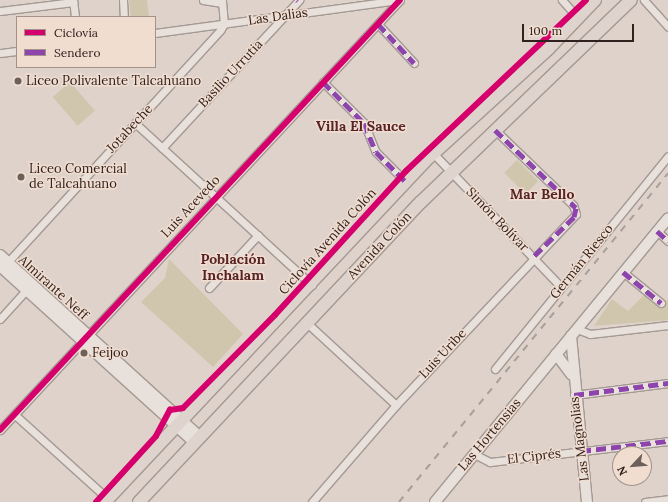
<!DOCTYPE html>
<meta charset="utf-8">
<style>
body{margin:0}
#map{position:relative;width:668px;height:502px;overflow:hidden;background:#dfd2ca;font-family:Lora,serif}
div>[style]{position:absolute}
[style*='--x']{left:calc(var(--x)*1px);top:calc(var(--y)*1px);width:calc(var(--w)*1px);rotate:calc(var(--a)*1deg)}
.green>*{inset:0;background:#d0c6ae;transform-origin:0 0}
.roads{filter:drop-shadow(1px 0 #a49993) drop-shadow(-1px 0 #a49993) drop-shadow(0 1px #a49993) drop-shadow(0 -1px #a49993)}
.street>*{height:7px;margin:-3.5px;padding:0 3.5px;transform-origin:3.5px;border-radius:3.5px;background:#e8e0da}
.secondary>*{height:10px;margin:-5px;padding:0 5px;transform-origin:5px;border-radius:5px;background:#e8e0da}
.primary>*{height:12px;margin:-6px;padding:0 6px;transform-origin:6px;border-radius:6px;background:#ded4cd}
.rail>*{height:2px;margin-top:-1px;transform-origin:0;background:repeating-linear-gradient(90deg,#a7a09b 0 7px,transparent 0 14px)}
.quiet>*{height:5px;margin-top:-2.5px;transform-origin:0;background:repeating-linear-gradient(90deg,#8e44ad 0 10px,transparent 0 15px)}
.cycleway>*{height:6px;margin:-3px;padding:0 3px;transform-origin:3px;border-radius:3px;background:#d6006c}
.dots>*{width:11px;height:11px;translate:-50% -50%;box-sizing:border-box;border:2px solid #f0ddd0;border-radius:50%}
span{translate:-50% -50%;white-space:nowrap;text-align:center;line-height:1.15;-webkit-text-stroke:3px #f0ddd0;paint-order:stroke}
.street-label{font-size:13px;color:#30211e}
.poi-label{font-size:13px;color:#30211e}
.left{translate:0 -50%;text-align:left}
.neighbourhood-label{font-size:14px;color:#572327;font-weight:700}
.legend{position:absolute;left:16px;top:16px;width:140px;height:52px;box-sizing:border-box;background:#f0ddd0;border:1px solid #a39289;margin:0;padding:5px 7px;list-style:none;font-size:12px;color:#30211e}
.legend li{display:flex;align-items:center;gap:8px;height:20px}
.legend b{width:20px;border:1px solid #a39289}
.north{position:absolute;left:612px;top:446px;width:40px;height:40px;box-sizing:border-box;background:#f0ddd0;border:1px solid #a39289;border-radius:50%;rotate:244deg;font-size:11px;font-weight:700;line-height:16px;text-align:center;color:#30211e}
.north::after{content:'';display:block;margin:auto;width:14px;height:18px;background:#6d5f5a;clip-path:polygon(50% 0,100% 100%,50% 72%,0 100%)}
.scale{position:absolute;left:522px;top:24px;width:112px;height:18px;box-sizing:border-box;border:2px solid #30211e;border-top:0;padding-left:5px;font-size:12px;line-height:14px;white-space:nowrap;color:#30211e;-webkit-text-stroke:3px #f0ddd0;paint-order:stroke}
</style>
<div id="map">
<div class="green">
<div style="clip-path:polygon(129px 0,147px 0,149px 17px,131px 17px)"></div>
<div style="left:70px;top:82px;width:38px;height:23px;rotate:49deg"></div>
<div style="left:517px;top:160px;width:30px;height:18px;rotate:45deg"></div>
<div style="clip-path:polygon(169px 259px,243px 334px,213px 367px,141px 302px,165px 278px)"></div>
<div style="clip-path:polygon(645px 294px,661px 308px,668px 299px,668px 320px,594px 326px,612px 299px,628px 311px)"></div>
</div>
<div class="roads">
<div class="street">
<div style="--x:73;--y:0;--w:17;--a:83"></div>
<div style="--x:123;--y:0;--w:17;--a:87"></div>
<div style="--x:203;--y:0;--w:19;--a:9"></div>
<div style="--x:562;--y:0;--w:24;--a:48"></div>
<div style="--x:644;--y:0;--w:36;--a:48"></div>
<div style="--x:0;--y:11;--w:74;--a:-7"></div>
<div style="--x:378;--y:24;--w:53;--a:47.3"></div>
<div style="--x:155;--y:33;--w:247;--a:-7.7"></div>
<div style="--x:0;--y:53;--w:17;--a:-7"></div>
<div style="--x:323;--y:82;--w:58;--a:45"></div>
<div style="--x:364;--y:123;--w:31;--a:68"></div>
<div style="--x:376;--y:152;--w:42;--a:45"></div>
<div style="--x:135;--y:123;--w:240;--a:42.5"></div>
<div style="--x:162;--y:148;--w:202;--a:-47.2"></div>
<div style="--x:433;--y:153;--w:185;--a:46.3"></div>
<div style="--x:657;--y:231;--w:15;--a:42"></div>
<div style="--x:5;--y:265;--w:319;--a:-47.5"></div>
<div style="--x:220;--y:30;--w:7;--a:-56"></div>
<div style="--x:224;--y:24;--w:24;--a:-95"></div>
<div style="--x:623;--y:272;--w:49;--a:39.2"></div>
<div style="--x:209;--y:288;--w:72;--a:-47.2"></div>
<div style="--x:0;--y:319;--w:42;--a:-47.9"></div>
<div style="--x:307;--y:323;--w:121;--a:42.7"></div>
<div style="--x:577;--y:329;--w:14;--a:21"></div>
<div style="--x:590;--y:334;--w:79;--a:-6.6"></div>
<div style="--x:495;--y:369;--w:274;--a:-50.9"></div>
<div style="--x:574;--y:395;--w:95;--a:-7.3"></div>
<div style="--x:15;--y:415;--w:125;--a:42.1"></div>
<div style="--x:0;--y:430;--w:587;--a:-47.07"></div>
<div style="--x:474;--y:454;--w:18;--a:27"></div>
<div style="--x:490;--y:462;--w:179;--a:-6.7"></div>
<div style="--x:312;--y:502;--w:128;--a:-49.1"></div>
<div style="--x:396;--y:405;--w:262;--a:-46.7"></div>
<div style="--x:576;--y:214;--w:9;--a:-108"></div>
<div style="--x:573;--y:205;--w:108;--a:-136.1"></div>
<div style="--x:645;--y:502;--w:23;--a:-7"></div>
</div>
<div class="secondary">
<div style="--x:0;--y:255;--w:270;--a:42.3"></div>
<div style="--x:0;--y:266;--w:262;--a:42.2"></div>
<div style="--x:571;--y:336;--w:167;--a:84.5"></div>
<div style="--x:556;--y:354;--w:26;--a:53"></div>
<div style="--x:435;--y:502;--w:367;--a:-50.6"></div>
</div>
<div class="primary">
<div style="--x:105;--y:502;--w:468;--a:-46.8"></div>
<div style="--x:425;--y:161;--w:166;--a:-42.3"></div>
<div style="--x:548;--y:49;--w:68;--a:-46.2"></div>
<div style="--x:139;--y:502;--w:412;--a:-46.8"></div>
<div style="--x:421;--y:202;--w:291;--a:-43.9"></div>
</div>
</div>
<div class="rail">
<div style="--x:399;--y:502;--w:425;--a:-50.7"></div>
</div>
<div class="quiet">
<div style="--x:297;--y:0;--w:1;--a:45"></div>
<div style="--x:378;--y:24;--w:53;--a:47.3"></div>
<div style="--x:323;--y:82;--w:58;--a:45"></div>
<div style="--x:364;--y:123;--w:31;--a:68"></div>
<div style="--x:376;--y:152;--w:42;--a:45"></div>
<div style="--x:495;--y:130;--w:112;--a:43.9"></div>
<div style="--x:576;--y:208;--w:9;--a:103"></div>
<div style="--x:574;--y:217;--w:57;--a:135.7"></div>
<div style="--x:657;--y:231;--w:15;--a:42"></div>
<div style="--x:623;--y:272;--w:49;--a:39.2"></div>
<div style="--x:574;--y:395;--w:95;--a:-7.3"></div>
<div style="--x:581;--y:451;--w:88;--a:-6.6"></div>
</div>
<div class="cycleway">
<div style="--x:0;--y:430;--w:587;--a:-47.07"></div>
<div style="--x:96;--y:502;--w:89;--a:-47.7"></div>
<div style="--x:156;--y:436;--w:30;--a:-62"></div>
<div style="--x:170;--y:410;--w:13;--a:-9"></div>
<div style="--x:183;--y:408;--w:131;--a:-45.3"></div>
<div style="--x:275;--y:315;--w:195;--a:-47.7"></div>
<div style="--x:406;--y:171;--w:248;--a:-43.5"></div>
</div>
<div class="dots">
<div style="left:18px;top:81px;background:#6d5f5a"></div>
<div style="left:21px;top:177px;background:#6d5f5a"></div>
<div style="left:84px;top:353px;background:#6d5f5a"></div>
</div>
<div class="street-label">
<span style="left:278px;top:17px;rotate:-8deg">Las Dalias</span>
<span style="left:231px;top:74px;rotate:-47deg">Basilio Urrutia</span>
<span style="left:130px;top:129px;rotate:-47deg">Jotabeche</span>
<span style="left:191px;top:207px;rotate:-47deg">Luis Acevedo</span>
<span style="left:497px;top:220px;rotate:46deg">Simón Bolívar</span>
<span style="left:328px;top:242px;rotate:-48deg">Ciclovía Avenida Colón</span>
<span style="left:380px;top:246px;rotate:-47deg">Avenida Colón</span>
<span style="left:582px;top:262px;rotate:-51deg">Germán Riesco</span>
<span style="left:53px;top:288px;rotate:42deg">Almirante Neff</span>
<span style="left:443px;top:354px;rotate:-47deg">Luis Uribe</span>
<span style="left:490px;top:435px;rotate:-50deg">Las Hortensias</span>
<span style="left:580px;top:439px;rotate:-97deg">Las Magnolias</span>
<span style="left:534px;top:457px;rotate:-7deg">El Ciprés</span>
</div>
<div class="poi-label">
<span class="left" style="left:26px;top:81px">Liceo Polivalente Talcahuano</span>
<span class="left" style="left:29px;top:177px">Liceo Comercial<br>de Talcahuano</span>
<span class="left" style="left:92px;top:353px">Feijoo</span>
</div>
<div class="neighbourhood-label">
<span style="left:361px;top:126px">Villa El Sauce</span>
<span style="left:542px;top:194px">Mar Bello</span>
<span style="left:233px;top:267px">Población<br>Inchalam</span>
</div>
<ul class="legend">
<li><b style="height:5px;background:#d6006c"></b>Ciclovía</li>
<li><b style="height:5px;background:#8e44ad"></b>Sendero</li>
</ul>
<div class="north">N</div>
<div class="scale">100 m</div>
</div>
